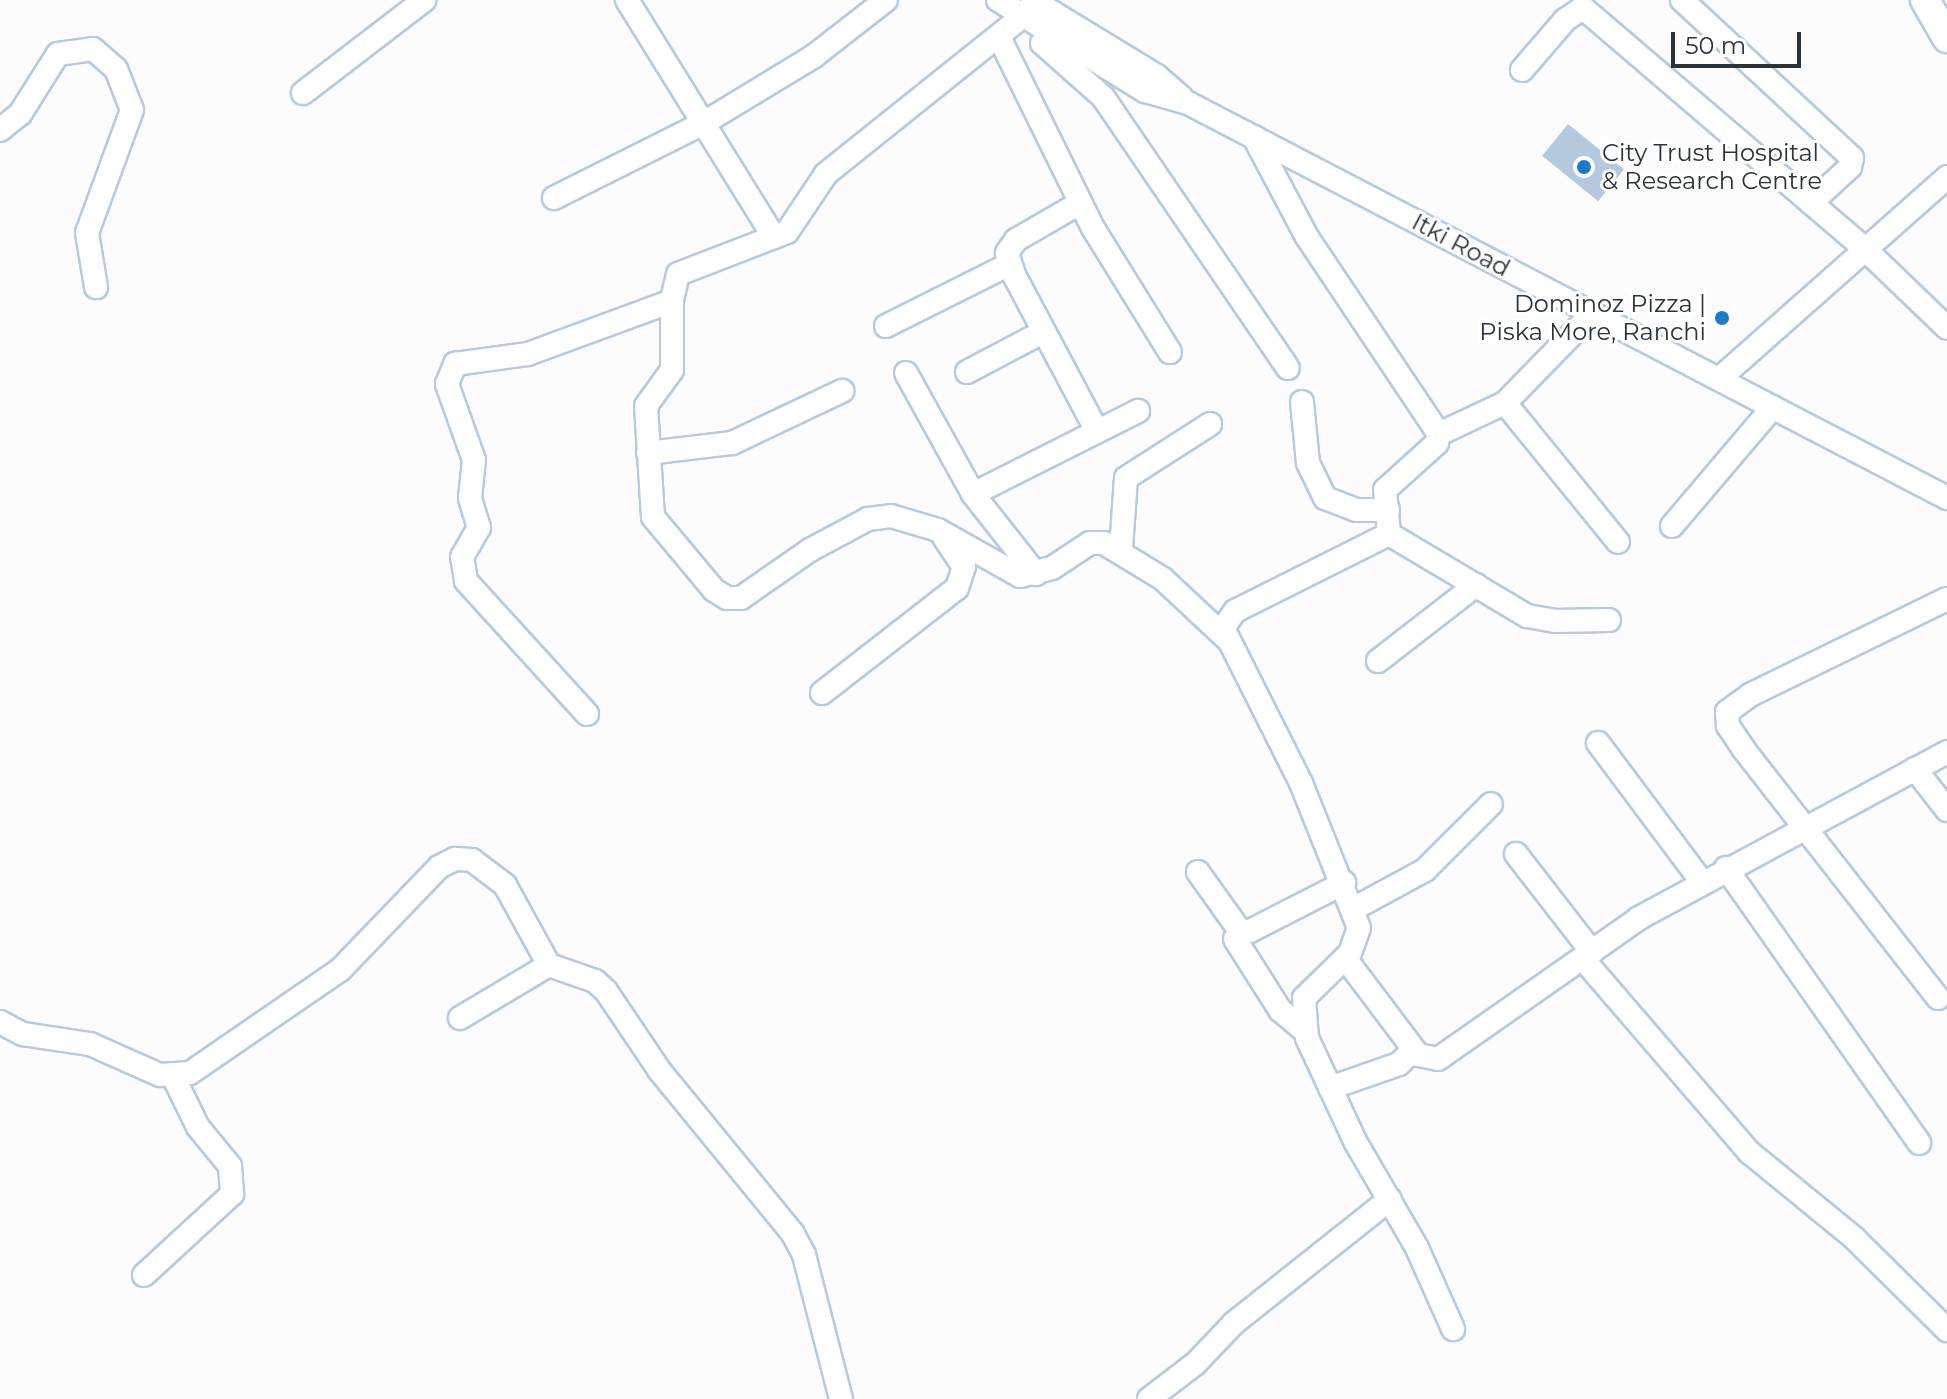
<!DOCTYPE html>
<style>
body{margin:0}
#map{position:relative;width:1947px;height:1399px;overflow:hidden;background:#fcfcfc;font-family:Montserrat,sans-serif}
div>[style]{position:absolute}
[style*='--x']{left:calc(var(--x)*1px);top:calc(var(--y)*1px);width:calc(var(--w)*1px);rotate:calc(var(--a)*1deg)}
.building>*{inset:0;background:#b5c9de;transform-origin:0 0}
.roads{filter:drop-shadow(2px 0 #b6cadf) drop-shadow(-2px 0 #b6cadf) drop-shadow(0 2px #b6cadf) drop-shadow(0 -2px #b6cadf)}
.minor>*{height:22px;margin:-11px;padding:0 11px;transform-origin:11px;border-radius:11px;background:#fff}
.major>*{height:28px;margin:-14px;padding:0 14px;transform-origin:14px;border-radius:14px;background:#fff}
.dots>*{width:22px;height:22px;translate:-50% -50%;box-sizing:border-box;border:4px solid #fff;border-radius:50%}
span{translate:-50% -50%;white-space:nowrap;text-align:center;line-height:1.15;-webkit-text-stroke:6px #fff;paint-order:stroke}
.poi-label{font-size:24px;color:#2a323a}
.left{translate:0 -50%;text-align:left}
.right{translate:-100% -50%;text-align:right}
.street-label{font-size:24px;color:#2a323a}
.scale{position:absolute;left:1671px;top:32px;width:130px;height:36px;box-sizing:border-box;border:4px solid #2a323a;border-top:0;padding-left:10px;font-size:24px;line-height:28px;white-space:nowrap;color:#2a323a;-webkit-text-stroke:6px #fff;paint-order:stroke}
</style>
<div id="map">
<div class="building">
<div style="left:1568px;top:124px;width:72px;height:41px;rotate:39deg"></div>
<div style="left:1721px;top:307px;width:16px;height:14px;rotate:43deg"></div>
</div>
<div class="roads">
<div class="minor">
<div style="--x:627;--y:0;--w:279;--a:58.2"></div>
<div style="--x:998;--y:0;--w:173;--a:31.8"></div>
<div style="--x:1145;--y:91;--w:45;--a:15.6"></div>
<div style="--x:1188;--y:103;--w:856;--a:27.49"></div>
<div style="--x:1032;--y:0;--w:146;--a:31.3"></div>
<div style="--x:1157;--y:76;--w:32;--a:41"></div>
<div style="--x:1682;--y:0;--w:232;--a:42.9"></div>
<div style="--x:1852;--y:158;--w:9;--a:103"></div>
<div style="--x:1850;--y:167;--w:53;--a:137.3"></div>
<div style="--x:1023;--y:16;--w:253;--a:141.3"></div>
<div style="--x:826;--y:174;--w:70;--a:123.9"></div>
<div style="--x:787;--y:232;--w:117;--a:158.9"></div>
<div style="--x:678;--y:274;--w:28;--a:103"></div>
<div style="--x:672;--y:301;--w:69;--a:90"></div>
<div style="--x:672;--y:370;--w:44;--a:125.8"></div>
<div style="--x:646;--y:406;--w:111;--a:86.4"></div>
<div style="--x:653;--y:517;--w:95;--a:50.1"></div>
<div style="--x:714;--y:590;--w:15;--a:32"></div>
<div style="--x:727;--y:598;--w:14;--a:0"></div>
<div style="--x:741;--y:598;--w:84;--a:-34.8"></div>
<div style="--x:810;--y:550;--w:66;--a:-28.1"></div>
<div style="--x:868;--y:519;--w:23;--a:-7"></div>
<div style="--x:891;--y:516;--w:49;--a:16.6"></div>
<div style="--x:938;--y:530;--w:94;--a:29.3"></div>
<div style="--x:1020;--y:576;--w:33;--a:-14"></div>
<div style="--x:1052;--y:568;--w:45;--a:-33.3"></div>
<div style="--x:1090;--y:543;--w:14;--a:0"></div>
<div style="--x:1104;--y:543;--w:69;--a:31.4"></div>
<div style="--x:1163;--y:579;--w:86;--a:43.1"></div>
<div style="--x:999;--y:37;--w:213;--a:63.8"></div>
<div style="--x:1093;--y:228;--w:146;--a:58.2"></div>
<div style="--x:1042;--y:43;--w:81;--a:41.5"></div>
<div style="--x:1103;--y:97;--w:328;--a:55.7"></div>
<div style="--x:1522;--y:70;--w:66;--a:-49.3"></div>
<div style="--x:1565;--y:20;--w:22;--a:-34"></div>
<div style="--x:1583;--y:8;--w:372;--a:40.5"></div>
<div style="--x:1866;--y:250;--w:112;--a:43.9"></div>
<div style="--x:303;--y:93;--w:153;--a:-37.5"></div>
<div style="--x:0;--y:130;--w:26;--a:-39"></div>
<div style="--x:20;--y:114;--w:71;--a:-57.7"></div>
<div style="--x:58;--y:54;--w:35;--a:-8"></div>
<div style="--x:93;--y:49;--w:30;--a:41"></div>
<div style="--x:116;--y:69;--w:44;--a:68.7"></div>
<div style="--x:132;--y:110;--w:131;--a:110.1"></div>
<div style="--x:87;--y:233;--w:55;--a:80.5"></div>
<div style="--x:1254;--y:137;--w:113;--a:62.1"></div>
<div style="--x:1307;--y:237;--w:237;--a:56.2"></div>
<div style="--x:1439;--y:434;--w:9;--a:103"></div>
<div style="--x:1437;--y:443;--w:70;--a:137.9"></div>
<div style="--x:1385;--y:490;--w:44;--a:84.8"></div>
<div style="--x:1389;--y:534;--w:172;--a:153.4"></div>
<div style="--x:1235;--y:611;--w:21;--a:125"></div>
<div style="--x:1223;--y:628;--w:174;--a:63.3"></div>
<div style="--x:1301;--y:783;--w:156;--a:68.2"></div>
<div style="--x:1359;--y:928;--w:27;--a:110"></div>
<div style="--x:1350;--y:953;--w:64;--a:135.6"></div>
<div style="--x:1304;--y:998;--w:40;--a:85.7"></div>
<div style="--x:1307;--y:1038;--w:116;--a:65"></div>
<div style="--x:1356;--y:1143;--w:121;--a:59.8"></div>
<div style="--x:1417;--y:1248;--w:89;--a:66"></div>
<div style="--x:554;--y:198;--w:168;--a:-26.6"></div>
<div style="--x:704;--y:123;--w:129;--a:-31.3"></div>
<div style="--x:814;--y:56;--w:91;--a:-37.9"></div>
<div style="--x:1080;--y:203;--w:74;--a:150"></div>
<div style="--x:1016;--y:240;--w:16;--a:125"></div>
<div style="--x:1007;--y:253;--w:23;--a:72"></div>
<div style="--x:1014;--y:275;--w:177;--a:62"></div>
<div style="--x:886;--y:326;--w:139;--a:-26.6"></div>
<div style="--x:967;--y:372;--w:86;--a:-27.8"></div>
<div style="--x:906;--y:373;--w:138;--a:61"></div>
<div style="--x:973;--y:494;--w:102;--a:51.8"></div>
<div style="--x:1719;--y:379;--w:305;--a:-41.5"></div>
<div style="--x:1302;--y:402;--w:61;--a:84.4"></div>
<div style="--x:1308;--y:463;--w:39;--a:64"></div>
<div style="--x:1325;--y:498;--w:33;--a:21"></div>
<div style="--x:1356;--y:510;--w:32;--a:0"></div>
<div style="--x:1505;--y:403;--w:124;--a:-45.7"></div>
<div style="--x:1439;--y:434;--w:73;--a:-25.2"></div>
<div style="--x:1505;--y:403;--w:179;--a:50.9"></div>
<div style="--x:648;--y:453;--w:85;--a:-6.8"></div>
<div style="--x:732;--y:443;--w:122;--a:-25.3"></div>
<div style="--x:973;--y:494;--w:185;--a:-26.7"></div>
<div style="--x:1672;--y:526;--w:156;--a:-49.7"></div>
<div style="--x:1389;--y:534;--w:161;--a:30.7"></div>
<div style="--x:1527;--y:616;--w:27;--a:10"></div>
<div style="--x:1554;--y:621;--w:55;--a:-1"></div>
<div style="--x:1121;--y:549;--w:71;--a:-86"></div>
<div style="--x:1126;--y:478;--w:100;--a:-32.7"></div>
<div style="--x:1378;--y:661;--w:124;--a:-37.8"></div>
<div style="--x:822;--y:693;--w:171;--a:-37.9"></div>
<div style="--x:957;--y:588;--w:22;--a:-72"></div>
<div style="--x:964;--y:567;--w:36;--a:-124"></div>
<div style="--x:587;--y:714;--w:180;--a:-132.3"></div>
<div style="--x:466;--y:581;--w:24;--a:-99"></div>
<div style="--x:462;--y:557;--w:34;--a:-60"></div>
<div style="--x:479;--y:528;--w:31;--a:-107"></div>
<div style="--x:470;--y:498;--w:38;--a:-84"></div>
<div style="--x:474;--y:460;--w:81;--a:-109.6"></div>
<div style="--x:447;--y:384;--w:22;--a:-68"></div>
<div style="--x:455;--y:364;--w:74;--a:-7.8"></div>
<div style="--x:528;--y:354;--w:153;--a:-20.2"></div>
<div style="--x:1598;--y:743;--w:174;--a:53.2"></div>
<div style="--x:1915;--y:769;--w:52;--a:52"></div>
<div style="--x:1516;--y:854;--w:124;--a:52.2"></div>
<div style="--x:1726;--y:868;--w:336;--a:54.9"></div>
<div style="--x:1198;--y:872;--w:72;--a:54.6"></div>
<div style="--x:1240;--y:931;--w:10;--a:0"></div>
<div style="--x:1250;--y:931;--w:106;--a:-27.1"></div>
<div style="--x:1355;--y:908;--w:80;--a:-28.5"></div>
<div style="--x:1425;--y:870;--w:93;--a:-45"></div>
<div style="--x:1235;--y:939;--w:84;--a:57.6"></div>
<div style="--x:1280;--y:1010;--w:33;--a:40"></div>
<div style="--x:1345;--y:958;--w:121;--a:53"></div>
<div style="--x:1418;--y:1055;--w:20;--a:11"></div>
<div style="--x:1438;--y:1059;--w:246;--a:-35"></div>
<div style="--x:1639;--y:918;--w:350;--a:-28.3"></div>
<div style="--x:1583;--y:959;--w:255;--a:49.3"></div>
<div style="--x:1749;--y:1152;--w:136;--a:39.3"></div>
<div style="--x:1854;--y:1238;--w:131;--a:44.7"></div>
<div style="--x:1938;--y:998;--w:317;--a:-128"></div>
<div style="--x:1743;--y:748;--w:27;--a:-124"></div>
<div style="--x:1728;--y:726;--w:14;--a:-94"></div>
<div style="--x:1727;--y:712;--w:29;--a:-36"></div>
<div style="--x:1750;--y:695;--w:219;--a:-26"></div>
<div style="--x:460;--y:1018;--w:104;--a:-30.8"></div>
<div style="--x:0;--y:1022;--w:26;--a:28"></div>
<div style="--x:23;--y:1034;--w:68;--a:8.5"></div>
<div style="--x:90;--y:1044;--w:77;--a:23.9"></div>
<div style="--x:160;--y:1075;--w:30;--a:-4"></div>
<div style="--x:190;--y:1073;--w:182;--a:-34.5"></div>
<div style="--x:340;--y:970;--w:143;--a:-46.1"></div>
<div style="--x:439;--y:867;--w:18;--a:-27"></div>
<div style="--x:455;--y:859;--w:17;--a:3"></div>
<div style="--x:472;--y:860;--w:41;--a:37.1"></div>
<div style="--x:505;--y:885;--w:91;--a:61.2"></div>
<div style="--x:549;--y:965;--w:49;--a:19.2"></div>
<div style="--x:595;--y:981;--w:15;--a:42"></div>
<div style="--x:606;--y:991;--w:95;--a:56.1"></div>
<div style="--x:659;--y:1070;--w:212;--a:50.7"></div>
<div style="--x:793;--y:1234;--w:24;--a:62"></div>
<div style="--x:804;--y:1255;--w:149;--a:75.6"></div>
<div style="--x:1330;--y:1088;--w:73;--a:-19.2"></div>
<div style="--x:1399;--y:1064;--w:16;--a:-45"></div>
<div style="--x:1410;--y:1053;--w:8;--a:14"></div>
<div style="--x:144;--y:1275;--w:120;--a:-42.6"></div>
<div style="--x:232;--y:1194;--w:28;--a:-94"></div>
<div style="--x:230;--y:1166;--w:50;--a:-129.4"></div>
<div style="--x:198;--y:1127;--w:57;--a:-116.1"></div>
<div style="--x:1149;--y:1399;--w:58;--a:-37.3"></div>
<div style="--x:1195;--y:1364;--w:57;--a:-46.4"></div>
<div style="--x:1234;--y:1323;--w:199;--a:-38.5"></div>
</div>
<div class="major">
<div style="--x:1925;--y:0;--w:44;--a:59.9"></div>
</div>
</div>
<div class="dots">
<div style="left:1584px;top:167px;background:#207ac7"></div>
<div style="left:1722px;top:318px;background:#207ac7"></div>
</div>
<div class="poi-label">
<span class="left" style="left:1602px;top:167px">City Trust Hospital<br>&amp; Research Centre</span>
<span class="right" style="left:1706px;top:318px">Dominoz Pizza |<br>Piska More, Ranchi</span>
</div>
<div class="street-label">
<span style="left:1461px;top:245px;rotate:28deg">Itki Road</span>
</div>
<div class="scale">50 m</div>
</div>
